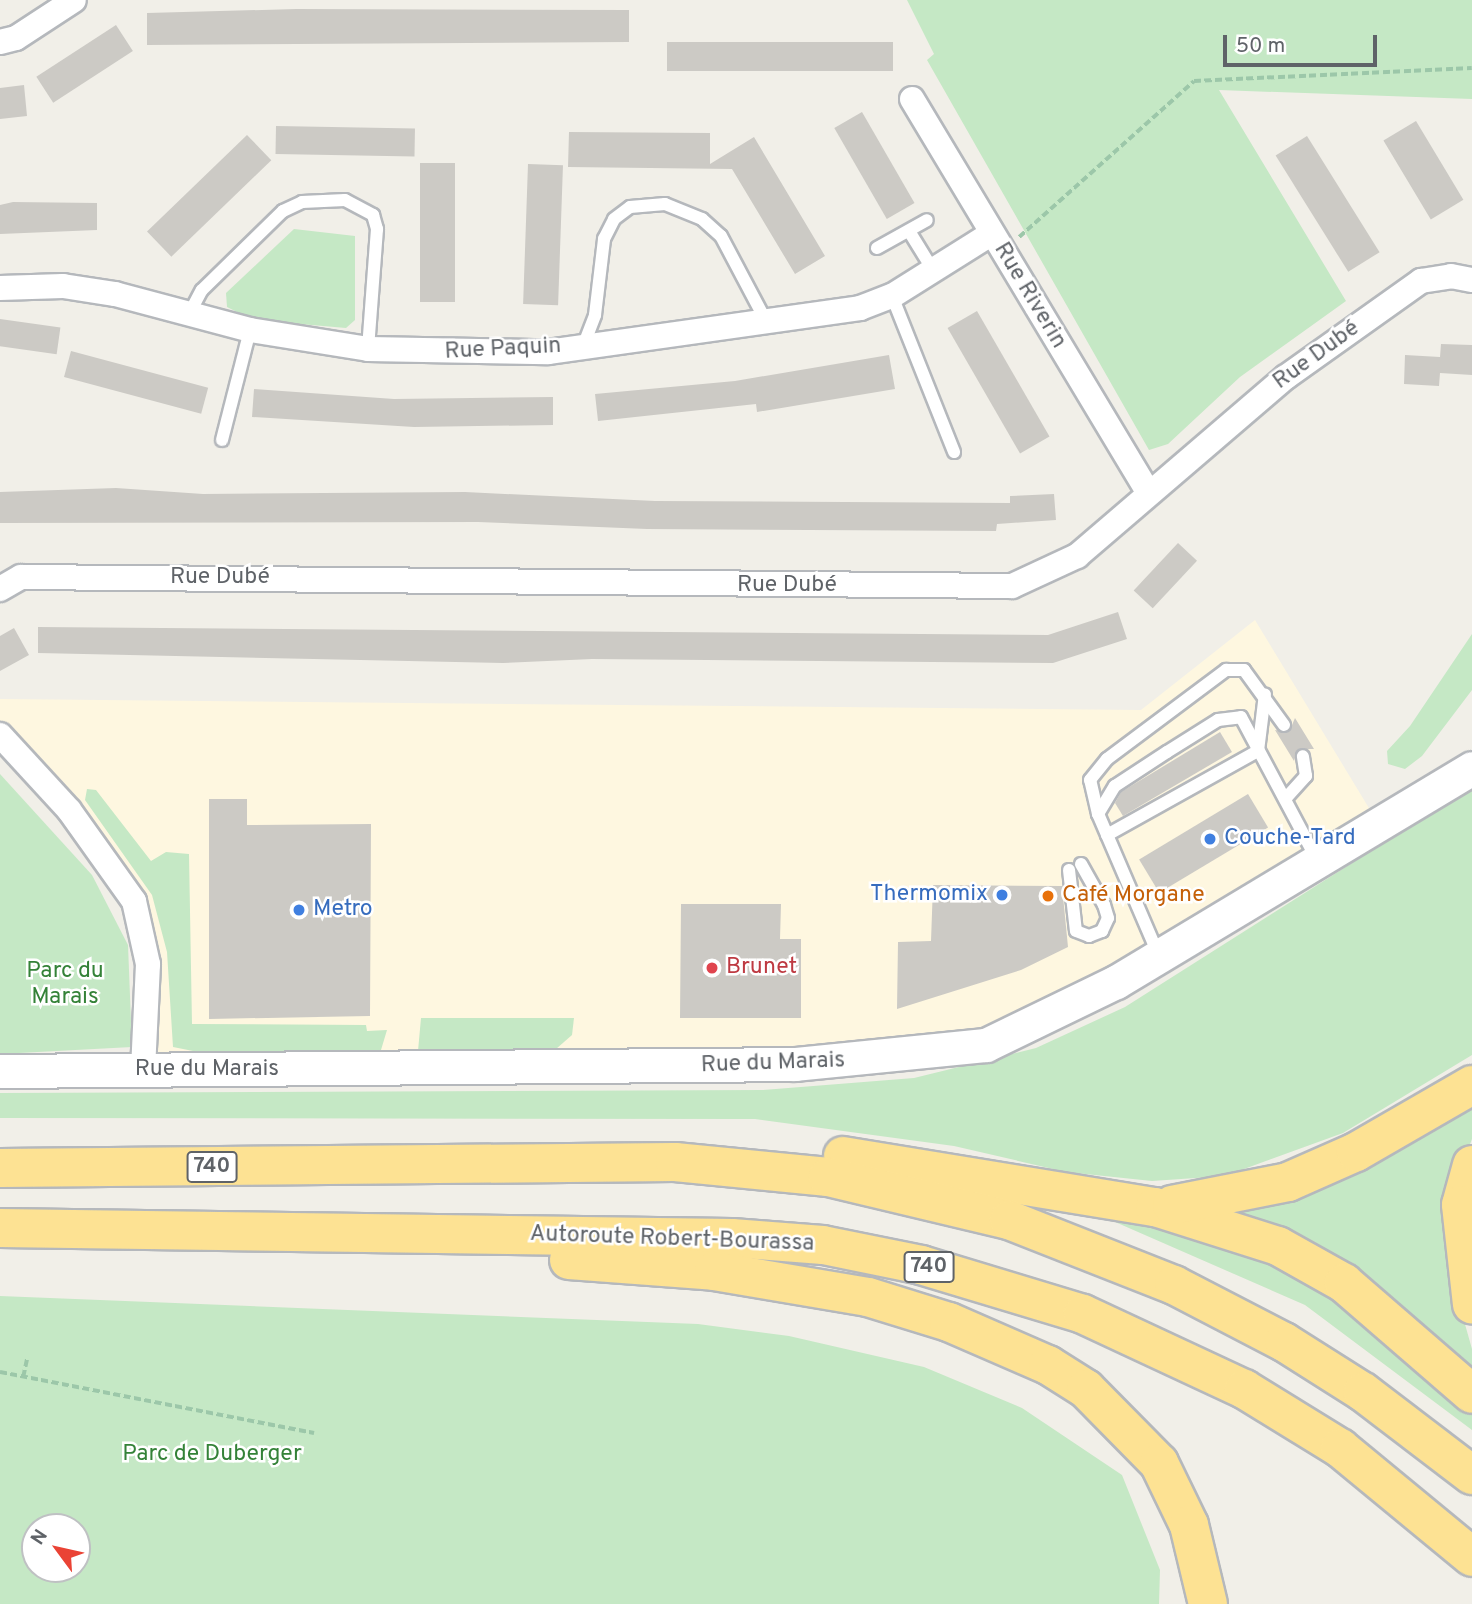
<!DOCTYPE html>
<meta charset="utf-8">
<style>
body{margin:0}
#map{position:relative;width:1472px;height:1604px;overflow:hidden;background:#f1efe8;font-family:Overpass,sans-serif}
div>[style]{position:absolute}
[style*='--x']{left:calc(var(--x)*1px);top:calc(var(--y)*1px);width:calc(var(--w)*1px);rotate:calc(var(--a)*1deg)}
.commercial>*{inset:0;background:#fef7e0}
.green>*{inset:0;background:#c5e8c5}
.building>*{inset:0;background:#cccac5;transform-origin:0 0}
.path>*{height:3.5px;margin-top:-1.75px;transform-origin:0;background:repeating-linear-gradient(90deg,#9cc7a9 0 7px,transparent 0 10.5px)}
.roads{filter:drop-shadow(2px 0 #b5b8bc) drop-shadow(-2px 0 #b5b8bc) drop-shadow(0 2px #b5b8bc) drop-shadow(0 -2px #b5b8bc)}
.lane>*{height:12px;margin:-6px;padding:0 6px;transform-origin:6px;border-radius:6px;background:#fff}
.street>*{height:24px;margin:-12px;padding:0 12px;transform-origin:12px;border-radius:12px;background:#fff}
.secondary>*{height:33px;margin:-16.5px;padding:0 16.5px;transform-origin:16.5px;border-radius:16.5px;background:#fff}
.highway>*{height:38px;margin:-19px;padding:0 19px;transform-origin:19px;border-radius:19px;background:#fde293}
.dots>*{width:19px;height:19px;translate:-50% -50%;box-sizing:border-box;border:4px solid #fff;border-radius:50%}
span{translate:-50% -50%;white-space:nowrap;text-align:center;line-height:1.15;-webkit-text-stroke:5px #fff;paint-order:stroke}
.shield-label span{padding:2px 5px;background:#fff;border:2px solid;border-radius:5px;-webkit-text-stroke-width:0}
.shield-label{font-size:21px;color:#5f6368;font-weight:700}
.street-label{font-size:23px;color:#5f6368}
.shop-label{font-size:23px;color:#366cbe}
.left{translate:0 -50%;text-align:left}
.right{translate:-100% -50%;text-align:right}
.food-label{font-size:23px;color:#c56008}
.health-label{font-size:23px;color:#be3a42}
.park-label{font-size:23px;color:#348238}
.north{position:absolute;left:21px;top:1513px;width:70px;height:70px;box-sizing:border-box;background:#fff;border:2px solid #bfc1c3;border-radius:50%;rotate:303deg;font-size:19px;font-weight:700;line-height:28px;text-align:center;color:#5f6368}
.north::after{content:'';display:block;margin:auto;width:24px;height:32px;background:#ea4335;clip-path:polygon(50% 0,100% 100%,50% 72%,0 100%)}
.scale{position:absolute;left:1223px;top:35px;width:154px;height:32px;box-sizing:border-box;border:4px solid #5f6368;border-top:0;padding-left:9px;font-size:21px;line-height:24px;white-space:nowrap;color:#5f6368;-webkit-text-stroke:5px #fff;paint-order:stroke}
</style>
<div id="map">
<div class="commercial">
<div style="clip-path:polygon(1255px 620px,1378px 823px,986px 1045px,143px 1070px,143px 931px,0 735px,0 699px,1141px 710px)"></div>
</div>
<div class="green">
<div style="clip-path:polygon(907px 0,1472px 0,1472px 99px,1219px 90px,1346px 301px,1240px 377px,1168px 444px,1149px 450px,927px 60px,934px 54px)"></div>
<div style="clip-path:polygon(294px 229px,355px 236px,355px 320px,346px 328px,253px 320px,227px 307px,226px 293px)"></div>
<div style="clip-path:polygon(1472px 634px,1472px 690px,1422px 756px,1405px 769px,1388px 764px,1387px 751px,1410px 726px)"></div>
<div style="clip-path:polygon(0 774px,92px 875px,128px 945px,132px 1047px,0 1054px)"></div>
<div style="clip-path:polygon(1472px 787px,1472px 1055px,1343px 1133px,1225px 1176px,1152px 1181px,1066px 1172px,954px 1146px,755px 1119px,0 1118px,0 1093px,763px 1090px,914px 1078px,1036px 1048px,1125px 1007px)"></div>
<div style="clip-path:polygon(87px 789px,96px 790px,151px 861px,166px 852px,189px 854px,192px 1024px,366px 1025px,367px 1031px,387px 1030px,381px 1050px,198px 1052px,173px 1047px,167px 952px,152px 895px,85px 800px)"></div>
<div style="clip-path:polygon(421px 1018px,574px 1018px,572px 1035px,556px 1049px,418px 1051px)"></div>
<div style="clip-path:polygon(1472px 1095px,1472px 1139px,1447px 1206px,1448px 1264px,1472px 1349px,1472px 1389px,1231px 1211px)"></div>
<div style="clip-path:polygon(1090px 1211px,1267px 1244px,1472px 1403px,1472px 1430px,1305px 1305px)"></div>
<div style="clip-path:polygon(evenodd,0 1296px,698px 1324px,789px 1336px,924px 1367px,1022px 1408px,1122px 1475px,1160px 1570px,1159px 1604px,0 1604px,0 1296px,35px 1527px,77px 1527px,77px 1569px,35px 1569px,35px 1527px)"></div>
</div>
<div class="building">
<div style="clip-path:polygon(296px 9px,629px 10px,629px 42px,147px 45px,147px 13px)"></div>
<div style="left:116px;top:25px;width:31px;height:95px;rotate:57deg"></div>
<div style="left:667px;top:42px;width:226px;height:29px"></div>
<div style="clip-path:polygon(24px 85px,27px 116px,0 119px,0 88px)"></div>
<div style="left:862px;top:112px;width:105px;height:32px;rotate:60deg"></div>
<div style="left:1416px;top:121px;width:92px;height:38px;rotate:59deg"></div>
<div style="left:276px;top:126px;width:139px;height:28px;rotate:1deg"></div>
<div style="clip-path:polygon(569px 132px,710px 133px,710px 164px,754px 137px,825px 256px,795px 274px,732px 169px,568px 167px)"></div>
<div style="left:247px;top:135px;width:35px;height:139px;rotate:46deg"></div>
<div style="left:1307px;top:136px;width:137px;height:37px;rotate:58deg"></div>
<div style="left:420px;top:163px;width:35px;height:139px"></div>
<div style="left:528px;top:164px;width:35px;height:140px;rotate:2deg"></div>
<div style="clip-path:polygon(13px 202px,97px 203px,97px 230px,0 234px,0 205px)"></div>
<div style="left:977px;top:311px;width:145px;height:34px;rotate:60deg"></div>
<div style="left:0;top:319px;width:61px;height:27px;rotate:8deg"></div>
<div style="clip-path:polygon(1441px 344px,1472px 345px,1472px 375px,1440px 373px,1439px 386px,1404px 384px,1405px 355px,1440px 357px)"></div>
<div style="left:71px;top:351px;width:142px;height:27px;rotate:15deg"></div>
<div style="clip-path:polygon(889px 355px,895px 389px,757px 412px,756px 404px,598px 421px,595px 394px,735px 381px)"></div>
<div style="clip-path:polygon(254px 389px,394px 399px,553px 397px,553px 425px,414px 427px,252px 417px)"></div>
<div style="clip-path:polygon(116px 488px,203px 494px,465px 492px,655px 501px,1010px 503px,1010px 496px,1054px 494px,1056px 520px,997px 524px,996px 531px,647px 529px,478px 522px,0 523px,0 492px)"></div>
<div style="left:1178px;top:543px;width:26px;height:65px;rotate:43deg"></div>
<div style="clip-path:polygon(1118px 612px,1127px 639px,1053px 663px,592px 659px,503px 663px,38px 653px,38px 627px,1048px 635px)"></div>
<div style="clip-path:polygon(14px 628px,29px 655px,0 671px,0 636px)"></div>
<div style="clip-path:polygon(1295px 718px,1314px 749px,1298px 749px,1294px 761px,1275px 730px,1289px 732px)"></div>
<div style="clip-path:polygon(1220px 732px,1232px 752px,1123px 816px,1115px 803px,1121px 792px)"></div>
<div style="left:1248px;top:794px;width:39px;height:127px;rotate:59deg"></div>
<div style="clip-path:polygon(209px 799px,247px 799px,247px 825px,371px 824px,370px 1016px,209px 1019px)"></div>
<div style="clip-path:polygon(933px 885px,1062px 886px,1068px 947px,1021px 970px,897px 1009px,898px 942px,931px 941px)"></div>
<div style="clip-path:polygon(681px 904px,781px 904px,780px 939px,801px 939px,801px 1018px,680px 1018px)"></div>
</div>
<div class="path">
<div style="--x:1019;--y:237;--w:234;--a:-41.7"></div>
<div style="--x:1194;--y:81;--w:278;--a:-2.7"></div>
<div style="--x:0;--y:1372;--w:320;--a:11"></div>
<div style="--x:23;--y:1377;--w:19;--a:-78"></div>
</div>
<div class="roads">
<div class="lane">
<div style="--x:909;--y:231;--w:46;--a:58.4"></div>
<div style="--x:877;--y:248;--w:57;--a:-29.2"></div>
<div style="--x:892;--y:296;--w:168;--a:68.3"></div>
<div style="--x:189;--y:314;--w:27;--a:-62"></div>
<div style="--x:202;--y:290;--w:113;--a:-44.3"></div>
<div style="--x:283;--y:211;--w:21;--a:-25"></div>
<div style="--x:302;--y:202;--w:43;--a:-2.7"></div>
<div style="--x:345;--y:200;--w:32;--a:28"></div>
<div style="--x:373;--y:215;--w:15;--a:74"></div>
<div style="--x:377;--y:229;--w:120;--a:94.3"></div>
<div style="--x:584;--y:344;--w:31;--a:-69"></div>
<div style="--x:595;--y:315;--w:77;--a:-83.2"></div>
<div style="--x:604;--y:239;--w:22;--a:-63"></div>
<div style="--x:614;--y:219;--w:20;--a:-37"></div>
<div style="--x:630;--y:207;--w:35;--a:-5"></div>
<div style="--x:665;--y:204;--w:40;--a:22"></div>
<div style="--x:702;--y:219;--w:25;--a:42"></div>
<div style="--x:721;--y:236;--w:98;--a:62.1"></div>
<div style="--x:222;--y:440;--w:114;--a:-75.7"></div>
<div style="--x:1286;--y:798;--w:30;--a:-48"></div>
<div style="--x:1306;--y:776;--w:20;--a:-99"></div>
<div style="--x:1098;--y:814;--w:35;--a:-103"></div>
<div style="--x:1090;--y:780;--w:27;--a:-51"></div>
<div style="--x:1107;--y:759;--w:149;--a:-36.8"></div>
<div style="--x:1226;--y:670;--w:18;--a:0"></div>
<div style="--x:1244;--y:670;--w:68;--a:54"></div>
<div style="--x:1107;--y:835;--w:173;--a:-29.1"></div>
<div style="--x:1258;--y:751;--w:57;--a:-83"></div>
<div style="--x:1069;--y:870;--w:61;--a:83.5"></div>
<div style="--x:1076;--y:931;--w:14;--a:21"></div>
<div style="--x:1089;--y:936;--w:14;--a:-21"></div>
<div style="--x:1102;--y:931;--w:14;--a:-65"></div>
<div style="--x:1108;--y:918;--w:14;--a:-107"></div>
<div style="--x:1104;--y:905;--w:47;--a:-119.3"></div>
<div style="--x:1159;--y:956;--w:155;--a:-113.2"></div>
<div style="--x:1098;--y:814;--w:33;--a:-59"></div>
<div style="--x:1115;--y:786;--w:62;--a:-33.2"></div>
<div style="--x:1167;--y:752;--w:60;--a:-32.1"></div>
<div style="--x:1218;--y:720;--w:23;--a:-7"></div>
<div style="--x:1241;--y:717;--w:160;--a:62"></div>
</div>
<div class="street">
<div style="--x:0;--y:42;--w:16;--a:-14"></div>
<div style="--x:16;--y:38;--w:69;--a:-33.2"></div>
<div style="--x:912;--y:99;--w:458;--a:59"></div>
<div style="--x:0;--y:288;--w:63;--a:-1.8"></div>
<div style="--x:63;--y:286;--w:53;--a:8.7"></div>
<div style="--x:115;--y:294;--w:140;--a:14.9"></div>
<div style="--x:250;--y:330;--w:120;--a:9.1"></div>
<div style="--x:368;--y:349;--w:180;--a:1"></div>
<div style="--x:548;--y:352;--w:315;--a:-8"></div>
<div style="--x:860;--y:308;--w:34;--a:-21"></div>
<div style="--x:892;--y:296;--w:117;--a:-32.1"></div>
<div style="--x:0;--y:589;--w:24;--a:-30"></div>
<div style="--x:21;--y:577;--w:991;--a:0.52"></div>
<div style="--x:1012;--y:586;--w:72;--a:-24.8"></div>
<div style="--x:1077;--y:556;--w:275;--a:-40.6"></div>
<div style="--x:1286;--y:377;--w:166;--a:-35.4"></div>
<div style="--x:1421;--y:281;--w:30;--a:-9"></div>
<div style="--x:1451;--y:276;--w:21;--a:11"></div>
<div style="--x:0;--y:735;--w:102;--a:47.4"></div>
<div style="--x:69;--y:810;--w:112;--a:54.5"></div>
<div style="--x:134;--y:901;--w:65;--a:77.5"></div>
<div style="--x:148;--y:964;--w:106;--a:92.7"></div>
</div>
<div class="secondary">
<div style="--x:0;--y:1071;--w:795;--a:-0.5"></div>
<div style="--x:795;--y:1064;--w:192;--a:-5.7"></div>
<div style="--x:986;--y:1045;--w:144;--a:-25.9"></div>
<div style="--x:1116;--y:982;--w:415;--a:-31"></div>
</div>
<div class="highway">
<div style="--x:843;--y:1156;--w:316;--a:9.3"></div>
<div style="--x:1155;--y:1207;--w:129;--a:17.6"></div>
<div style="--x:1278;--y:1246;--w:76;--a:29.3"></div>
<div style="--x:1344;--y:1283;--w:169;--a:40.9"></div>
<div style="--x:1472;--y:1165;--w:41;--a:105.4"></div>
<div style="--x:1461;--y:1205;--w:100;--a:83.7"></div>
<div style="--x:0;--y:1168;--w:675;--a:-0.51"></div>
<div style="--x:675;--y:1162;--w:154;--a:5.6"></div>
<div style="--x:828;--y:1177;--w:186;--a:13.4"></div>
<div style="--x:1009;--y:1220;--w:177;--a:21.5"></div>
<div style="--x:1174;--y:1285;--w:124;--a:27.4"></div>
<div style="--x:1284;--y:1342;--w:93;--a:32.3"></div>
<div style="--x:1363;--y:1392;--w:137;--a:37.3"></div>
<div style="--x:1172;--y:1205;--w:118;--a:-11.2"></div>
<div style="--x:1288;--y:1182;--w:74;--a:-23.8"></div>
<div style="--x:1356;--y:1152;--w:134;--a:-30"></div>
<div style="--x:0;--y:1228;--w:732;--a:0.78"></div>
<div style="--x:732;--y:1238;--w:91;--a:4.4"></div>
<div style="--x:823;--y:1245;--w:100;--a:11.5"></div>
<div style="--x:921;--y:1265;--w:169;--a:16.8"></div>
<div style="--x:1083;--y:1314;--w:178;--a:25"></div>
<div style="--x:1244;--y:1389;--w:113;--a:31.6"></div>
<div style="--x:1340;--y:1448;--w:171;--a:39.5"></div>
<div style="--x:569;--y:1260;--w:145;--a:4.3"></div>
<div style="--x:714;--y:1271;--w:156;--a:9.6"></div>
<div style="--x:868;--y:1297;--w:85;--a:17.2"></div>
<div style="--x:949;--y:1322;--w:108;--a:23.5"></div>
<div style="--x:1048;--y:1365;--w:45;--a:32.3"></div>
<div style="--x:1086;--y:1389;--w:104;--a:45.4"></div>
<div style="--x:1159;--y:1463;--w:69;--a:64.2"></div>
<div style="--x:1189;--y:1525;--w:81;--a:76.5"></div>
</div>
</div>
<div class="dots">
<div style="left:1210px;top:839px;background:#3f7fe0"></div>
<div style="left:1002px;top:895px;background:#3f7fe0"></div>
<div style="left:1048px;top:896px;background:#e8710a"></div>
<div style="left:299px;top:910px;background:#3f7fe0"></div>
<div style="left:712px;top:968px;background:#e0444e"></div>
</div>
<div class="shield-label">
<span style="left:212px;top:1167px">740</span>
<span style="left:929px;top:1267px">740</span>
</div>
<div class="street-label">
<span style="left:1029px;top:296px;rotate:59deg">Rue Riverin</span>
<span style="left:503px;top:350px;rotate:-3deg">Rue Paquin</span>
<span style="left:1317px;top:356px;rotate:-36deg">Rue Dubé</span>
<span style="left:220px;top:578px">Rue Dubé</span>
<span style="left:787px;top:586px">Rue Dubé</span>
<span style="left:773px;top:1064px;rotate:-2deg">Rue du Marais</span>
<span style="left:207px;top:1070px">Rue du Marais</span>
<span style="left:672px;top:1240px;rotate:2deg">Autoroute Robert-Bourassa</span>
</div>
<div class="shop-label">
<span class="left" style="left:1224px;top:839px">Couche-Tard</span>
<span class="right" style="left:988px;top:895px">Thermomix</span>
<span class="left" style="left:313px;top:910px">Metro</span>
</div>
<div class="food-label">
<span class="left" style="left:1062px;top:896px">Café Morgane</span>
</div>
<div class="health-label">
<span class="left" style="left:726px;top:968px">Brunet</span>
</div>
<div class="park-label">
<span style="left:65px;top:985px">Parc du<br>Marais</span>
<span style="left:212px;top:1455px">Parc de Duberger</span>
</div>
<div class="north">N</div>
<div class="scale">50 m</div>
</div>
